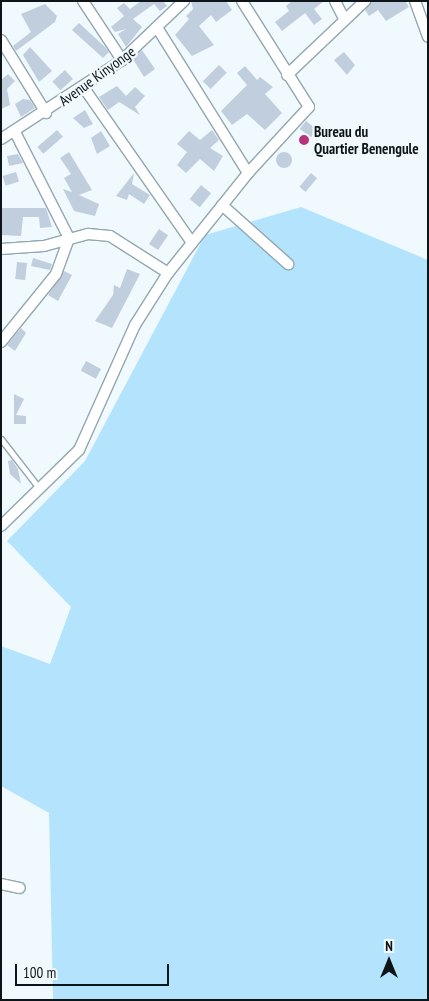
<!DOCTYPE html>
<style>
body{margin:0}
#map{position:relative;width:429px;height:1001px;overflow:hidden;background:#f0f9fd;font-family:"PT Sans Narrow",sans-serif}
div>[style]{position:absolute}
[style*='--x']{left:calc(var(--x)*1px);top:calc(var(--y)*1px);width:calc(var(--w)*1px);rotate:calc(var(--a)*1deg)}
.green>*{inset:0;background:#b4e4fd}
.building>*{inset:0;background:#c1cede;transform-origin:0 0}
.round{border-radius:50%}
.roads{filter:drop-shadow(1px 0 #93a7b1) drop-shadow(-1px 0 #93a7b1) drop-shadow(0 1px #93a7b1) drop-shadow(0 -1px #93a7b1)}
.lane>*{height:5px;margin:-2.5px;padding:0 2.5px;transform-origin:2.5px;border-radius:2.5px;background:#fff}
.street>*{height:10px;margin:-5px;padding:0 5px;transform-origin:5px;border-radius:5px;background:#fff}
.dots>*{width:14px;height:14px;translate:-50% -50%;box-sizing:border-box;border:2px solid #f0f9fd;border-radius:50%}
span{translate:-50% -50%;white-space:nowrap;text-align:center;line-height:1.15;-webkit-text-stroke:4.5px #f0f9fd;paint-order:stroke}
.street-label{font-size:15px;color:#0e1519}
.poi-label{font-size:15px;color:#0e1519;font-weight:700}
.left{translate:0 -50%;text-align:left}
.frame{position:absolute;inset:0;border:2px solid #0e1519;pointer-events:none}
.north{position:absolute;left:364px;top:936px;width:50px;height:50px;-webkit-text-stroke:4px #f0f9fd;paint-order:stroke;rotate:0deg;font-size:14px;font-weight:700;line-height:20px;text-align:center;color:#0e1519}
.north::after{content:'';display:block;margin:auto;width:18px;height:22px;background:#0e1519;clip-path:polygon(50% 0,100% 100%,50% 72%,0 100%)}
.scale{position:absolute;left:15px;top:964px;width:154px;height:22px;box-sizing:border-box;border:2px solid #0e1519;border-top:0;padding-left:6px;font-size:15px;line-height:18px;white-space:nowrap;color:#0e1519;-webkit-text-stroke:4px #f0f9fd;paint-order:stroke}
</style>
<div id="map">
<div class="green">
<div style="clip-path:polygon(301px 207px,428px 260px,428px 1000px,53px 1000px,49px 813px,1px 786px,1px 646px,50px 664px,71px 607px,7px 541px,85px 461px,205px 235px)"></div>
</div>
<div class="building">
<div style="clip-path:polygon(141px 1px,163px 1px,167px 6px,160px 11px,154px 4px,133px 19px,142px 27px,126px 47px,118px 34px,126px 29px,115px 32px,111px 27px,124px 16px,117px 8px,124px 3px,130px 9px)"></div>
<div style="clip-path:polygon(191px 1px,226px 1px,232px 10px,216px 22px,211px 15px,199px 26px,214px 45px,192px 56px,175px 35px,189px 19px,186px 16px,193px 9px)"></div>
<div style="clip-path:polygon(292px 1px,324px 1px,314px 9px,322px 19px,314px 25px,305px 13px,282px 31px,275px 22px,289px 11px,286px 6px)"></div>
<div style="clip-path:polygon(372px 1px,405px 1px,409px 7px,386px 21px,378px 10px,369px 16px,365px 10px)"></div>
<div style="clip-path:polygon(45px 4px,57px 16px,55px 22px,16px 51px,13px 46px,31px 32px,21px 14px)"></div>
<div style="clip-path:polygon(79px 23px,105px 47px,109px 52px,103px 58px,72px 30px)"></div>
<div style="clip-path:polygon(30px 47px,52px 71px,39px 82px,23px 55px)"></div>
<div style="clip-path:polygon(142px 50px,155px 69px,144px 77px,133px 59px)"></div>
<div style="clip-path:polygon(344px 52px,355px 65px,347px 75px,334px 60px)"></div>
<div style="left:219px;top:65px;width:11px;height:23px;rotate:45deg"></div>
<div style="clip-path:polygon(245px 66px,257px 80px,260px 77px,273px 87px,265px 94px,282px 113px,265px 130px,247px 114px,232px 125px,221px 111px,247px 85px,237px 73px)"></div>
<div style="left:65px;top:70px;width:12px;height:17px;rotate:48deg"></div>
<div style="clip-path:polygon(8px 74px,15px 81px,7px 89px,10px 105px,1px 109px,1px 80px)"></div>
<div style="clip-path:polygon(117px 86px,126px 96px,135px 87px,145px 96px,135px 107px,140px 115px,119px 102px,108px 110px,99px 97px)"></div>
<div style="clip-path:polygon(23px 99px,30px 100px,35px 108px,21px 117px,15px 104px)"></div>
<div style="clip-path:polygon(85px 110px,93px 124px,84px 128px,73px 118px)"></div>
<div style="left:306px;top:121px;width:14px;height:10px;rotate:39deg"></div>
<div style="left:57px;top:130px;width:9px;height:26px;rotate:49deg"></div>
<div style="clip-path:polygon(212px 130px,219px 140px,210px 148px,223px 156px,214px 171px,200px 159px,186px 173px,177px 165px,187px 152px,177px 144px,189px 131px,200px 140px)"></div>
<div style="clip-path:polygon(101px 131px,110px 146px,97px 154px,91px 138px)"></div>
<div class="round" style="left:276px;top:152px;width:16px;height:16px"></div>
<div style="clip-path:polygon(69px 152px,92px 190px,79px 195px,99px 204px,95px 216px,74px 211px,63px 189px,72px 192px,64px 178px,71px 174px,60px 158px)"></div>
<div style="clip-path:polygon(18px 154px,23px 163px,9px 166px,7px 156px)"></div>
<div style="left:16px;top:172px;width:10px;height:14px;rotate:73deg"></div>
<div style="clip-path:polygon(134px 173px,132px 184px,150px 195px,144px 204px,129px 194px,127px 200px,116px 196px)"></div>
<div style="left:311px;top:173px;width:8px;height:18px;rotate:40deg"></div>
<div style="left:201px;top:185px;width:13px;height:18px;rotate:39deg"></div>
<div style="clip-path:polygon(1px 208px,46px 208px,52px 227px,40px 228px,39px 217px,23px 217px,21px 236px,1px 235px)"></div>
<div style="left:159px;top:229px;width:11px;height:18px;rotate:34deg"></div>
<div style="clip-path:polygon(33px 258px,52px 264px,50px 270px,31px 266px)"></div>
<div style="left:17px;top:262px;width:10px;height:17px;rotate:6deg"></div>
<div style="clip-path:polygon(127px 269px,140px 274px,112px 328px,95px 321px,113px 295px,114px 285px,120px 288px)"></div>
<div style="clip-path:polygon(64px 271px,72px 275px,58px 301px,48px 295px)"></div>
<div style="clip-path:polygon(21px 328px,26px 333px,15px 351px,7px 345px)"></div>
<div style="left:86px;top:361px;width:17px;height:11px;rotate:28deg"></div>
<div style="clip-path:polygon(14px 394px,24px 399px,16px 415px,26px 416px,26px 424px,14px 424px)"></div>
<div style="clip-path:polygon(12px 460px,18px 469px,21px 484px,10px 474px,8px 461px)"></div>
</div>
<div class="roads">
<div class="lane">
<div style="--x:1;--y:439;--w:62;--a:52.2"></div>
</div>
<div class="street">
<div style="--x:83;--y:1;--w:71;--a:56.5"></div>
<div style="--x:335;--y:1;--w:18;--a:63"></div>
<div style="--x:415;--y:1;--w:38;--a:70"></div>
<div style="--x:158;--y:29;--w:170;--a:58"></div>
<div style="--x:1;--y:40;--w:86;--a:58.3"></div>
<div style="--x:287;--y:75;--w:108;--a:-43.5"></div>
<div style="--x:84;--y:88;--w:189;--a:55.1"></div>
<div style="--x:1;--y:139;--w:145;--a:-33.1"></div>
<div style="--x:122;--y:60;--w:86;--a:-43.6"></div>
<div style="--x:222;--y:205;--w:89;--a:41.8"></div>
<div style="--x:1;--y:249;--w:43;--a:-4"></div>
<div style="--x:44;--y:246;--w:46;--a:-15.3"></div>
<div style="--x:88;--y:234;--w:22;--a:5"></div>
<div style="--x:110;--y:236;--w:69;--a:32.5"></div>
<div style="--x:1;--y:342;--w:87;--a:-51"></div>
<div style="--x:56;--y:274;--w:38;--a:-70"></div>
<div style="--x:69;--y:238;--w:119;--a:-117"></div>
<div style="--x:1;--y:526;--w:109;--a:-44.3"></div>
<div style="--x:79;--y:450;--w:137;--a:-65.9"></div>
<div style="--x:135;--y:325;--w:62;--a:-57.6"></div>
<div style="--x:168;--y:273;--w:128;--a:-51.3"></div>
<div style="--x:248;--y:173;--w:90;--a:-47.3"></div>
<div style="--x:309;--y:107;--w:125;--a:-122.3"></div>
<div style="--x:1;--y:884;--w:19;--a:12"></div>
</div>
</div>
<div class="dots">
<div style="left:304px;top:140px;background:#b7347c"></div>
</div>
<div class="street-label">
<span style="left:97px;top:76px;rotate:-36deg">Avenue Kinyonge</span>
</div>
<div class="poi-label">
<span class="left" style="left:314px;top:140px">Bureau du<br>Quartier Benengule</span>
</div>
<div class="frame"></div>
<div class="north">N</div>
<div class="scale">100 m</div>
</div>
